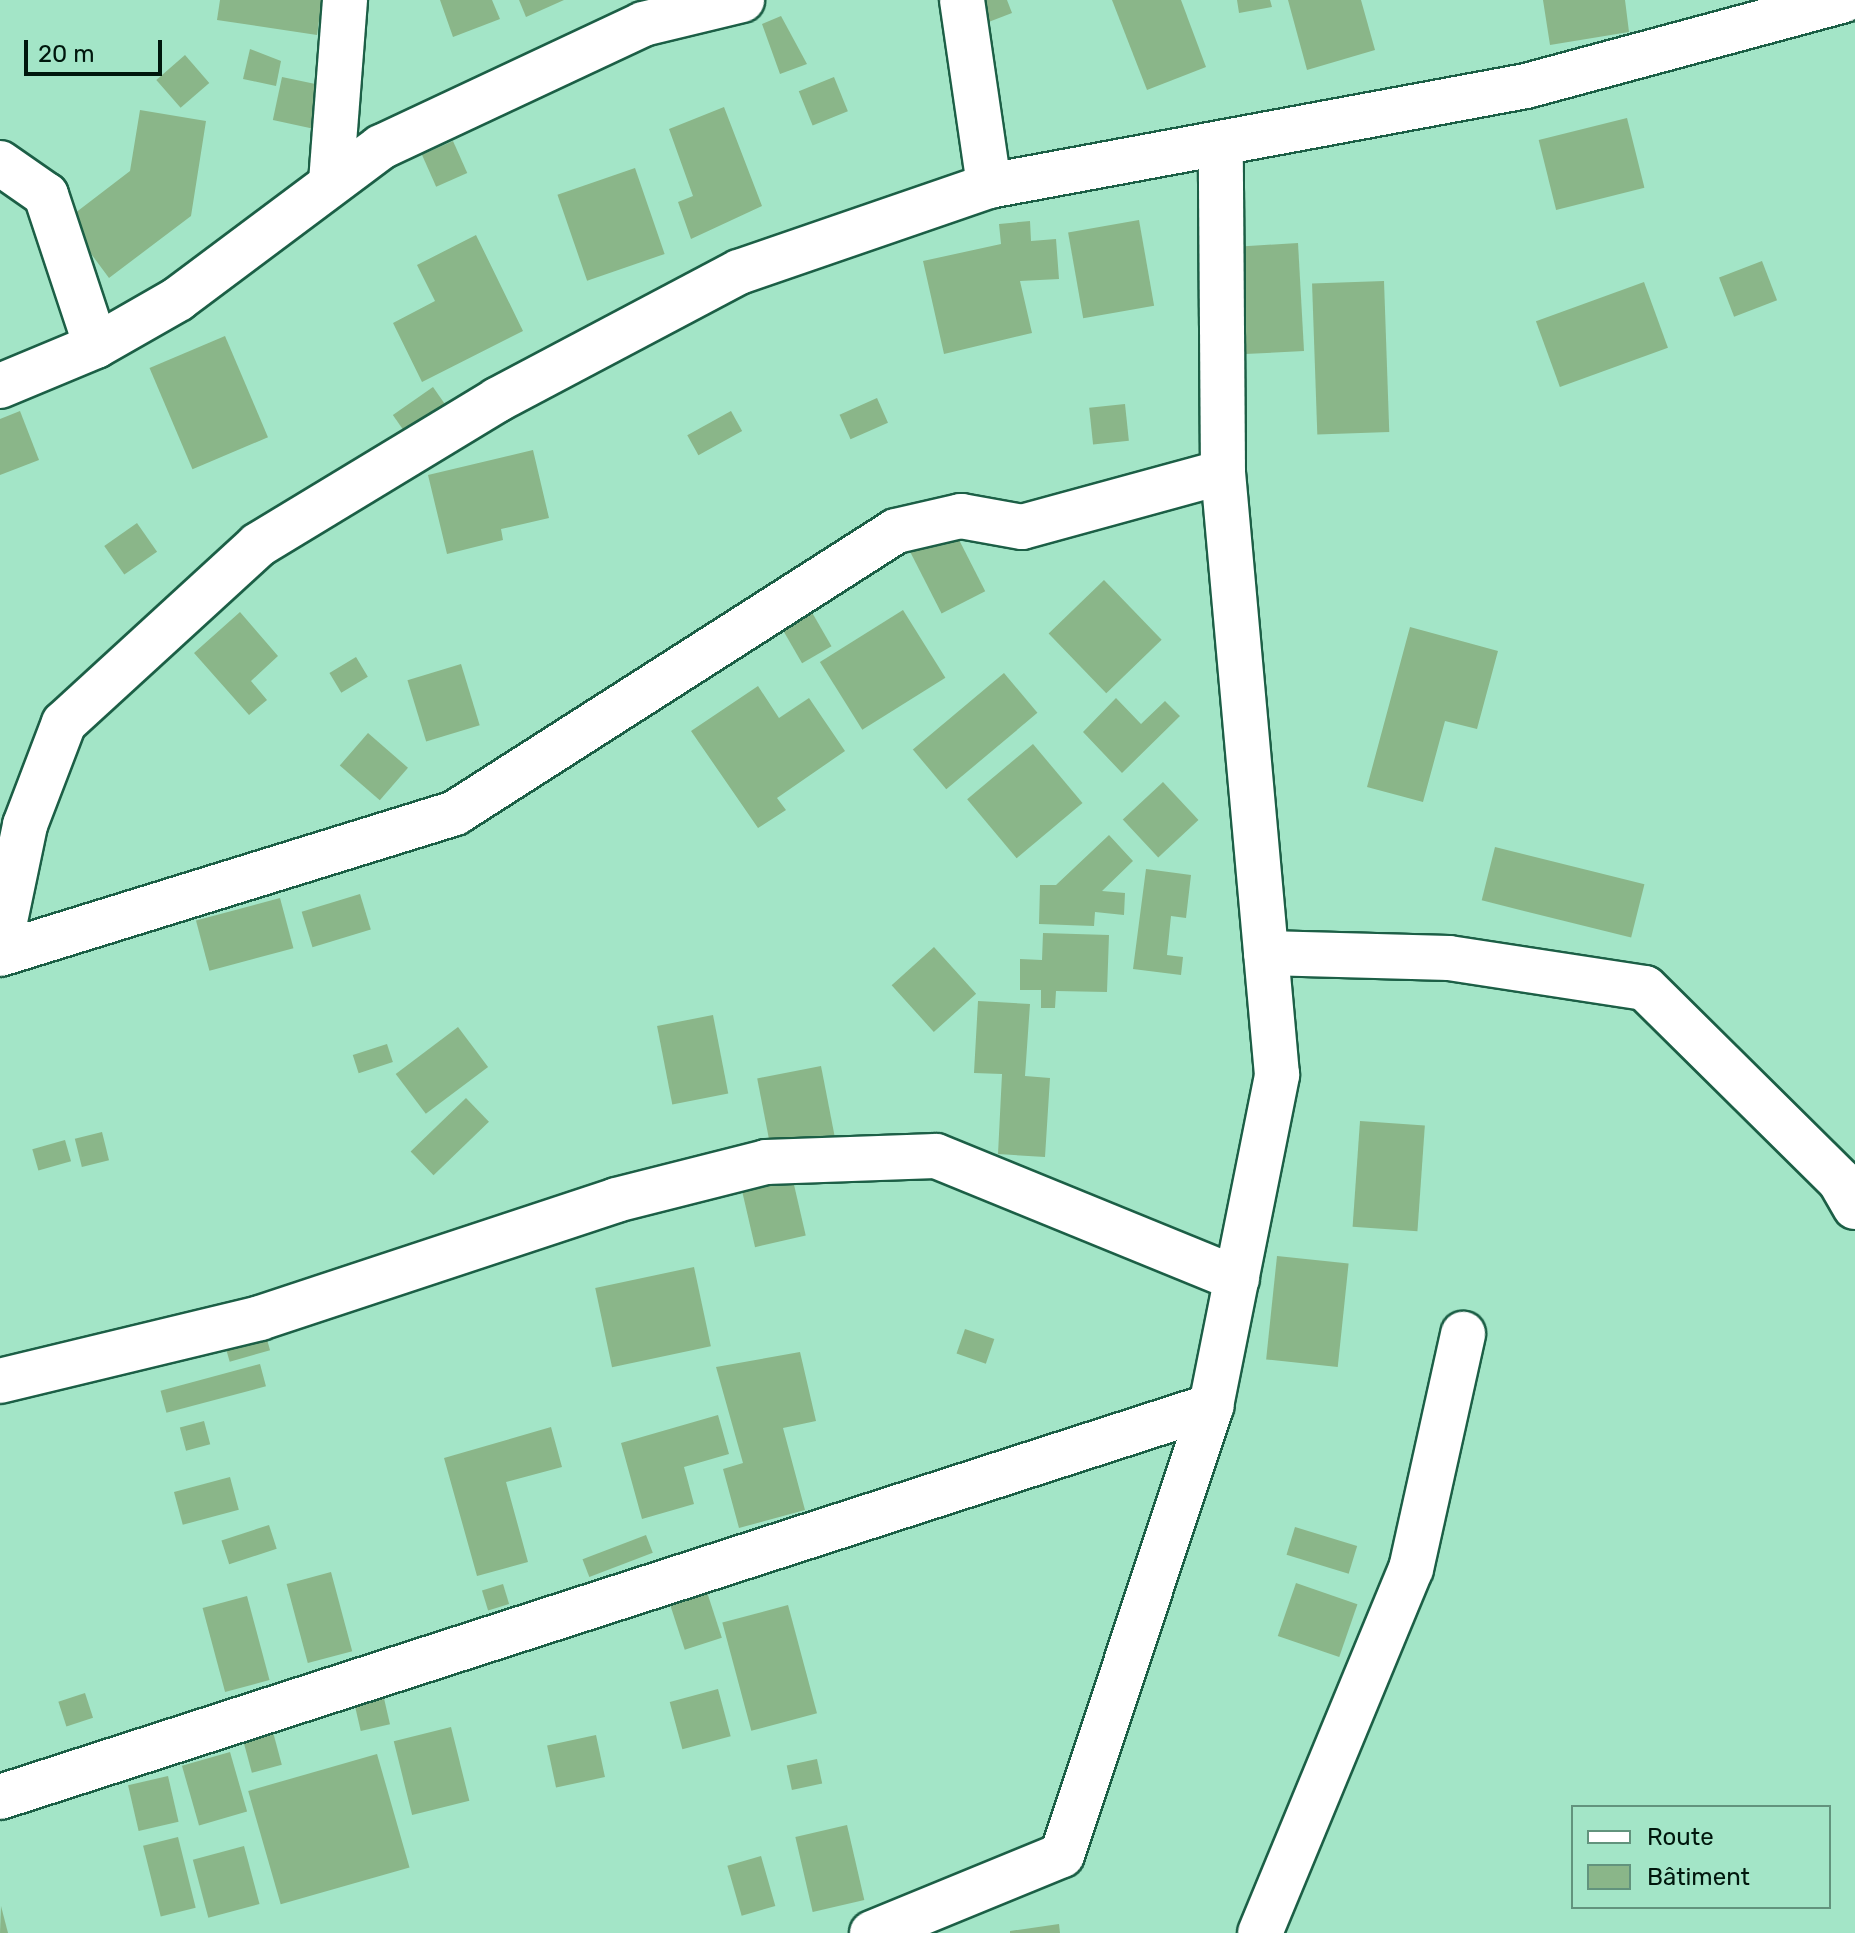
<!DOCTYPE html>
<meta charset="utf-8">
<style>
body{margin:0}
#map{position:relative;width:1855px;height:1933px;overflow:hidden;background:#a3e5c7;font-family:Rubik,sans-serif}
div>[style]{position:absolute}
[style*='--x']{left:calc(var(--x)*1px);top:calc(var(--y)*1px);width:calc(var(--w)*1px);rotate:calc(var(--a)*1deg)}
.building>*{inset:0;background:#8ab689;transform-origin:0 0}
.roads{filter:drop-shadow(2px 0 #1c5f46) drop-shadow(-2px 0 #1c5f46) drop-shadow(0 2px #1c5f46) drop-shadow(0 -2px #1c5f46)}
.minor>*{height:44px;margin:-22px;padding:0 22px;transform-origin:22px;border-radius:22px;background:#fff}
span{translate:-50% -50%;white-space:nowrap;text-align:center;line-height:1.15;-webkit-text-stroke:7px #a3e5c7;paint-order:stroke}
.legend{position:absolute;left:1571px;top:1805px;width:260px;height:104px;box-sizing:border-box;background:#a3e5c7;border:2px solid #62937d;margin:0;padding:10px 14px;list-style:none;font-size:24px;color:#00170d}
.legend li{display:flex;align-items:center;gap:16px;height:40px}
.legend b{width:40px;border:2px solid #62937d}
.scale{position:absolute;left:24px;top:40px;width:138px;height:36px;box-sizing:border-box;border:4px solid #00170d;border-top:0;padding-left:10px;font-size:24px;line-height:28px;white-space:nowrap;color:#00170d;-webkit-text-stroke:6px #a3e5c7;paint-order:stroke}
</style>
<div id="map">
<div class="building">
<div style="clip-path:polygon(220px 0,322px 0,317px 35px,217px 20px)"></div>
<div style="clip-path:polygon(440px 0,492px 0,500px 19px,453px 37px)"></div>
<div style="clip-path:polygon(519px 0,564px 0,526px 17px)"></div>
<div style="clip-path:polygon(982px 0,1007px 0,1012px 13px,986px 23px)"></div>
<div style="clip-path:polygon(1112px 0,1181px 0,1206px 67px,1147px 90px)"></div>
<div style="clip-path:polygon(1237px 0,1270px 0,1272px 7px,1239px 13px)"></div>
<div style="clip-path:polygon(1288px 0,1361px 0,1375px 50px,1307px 70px)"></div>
<div style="clip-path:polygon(1543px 0,1625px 0,1629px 32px,1550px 45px)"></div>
<div style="clip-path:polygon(781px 16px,807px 64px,780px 74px,762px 24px)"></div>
<div style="clip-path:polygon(250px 49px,281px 61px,276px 86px,243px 79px)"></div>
<div style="left:185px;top:55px;width:37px;height:38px;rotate:49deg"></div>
<div style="left:282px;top:77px;width:39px;height:44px;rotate:12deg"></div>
<div style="left:834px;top:77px;width:37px;height:38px;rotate:68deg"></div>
<div style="clip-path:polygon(724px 107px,762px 206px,691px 239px,678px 202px,693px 196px,669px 129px)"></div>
<div style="clip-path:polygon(140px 110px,206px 121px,191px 216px,109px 278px,66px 220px,130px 171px)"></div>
<div style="left:1627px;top:118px;width:72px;height:91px;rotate:76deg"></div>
<div style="left:453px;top:141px;width:35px;height:34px;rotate:66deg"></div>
<div style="left:635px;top:168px;width:91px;height:82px;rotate:71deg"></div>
<div style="left:1139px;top:220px;width:87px;height:72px;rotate:80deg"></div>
<div style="clip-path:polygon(1030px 221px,1031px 241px,1056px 239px,1059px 279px,1020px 281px,1032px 333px,944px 354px,923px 261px,1001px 244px,999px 224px)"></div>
<div style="clip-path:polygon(476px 235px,523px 331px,422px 382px,393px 323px,435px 301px,417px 265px)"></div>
<div style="clip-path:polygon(1298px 243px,1304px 351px,1245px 354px,1217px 248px)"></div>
<div style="left:1762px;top:261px;width:42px;height:46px;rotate:69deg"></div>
<div style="left:1384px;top:281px;width:151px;height:72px;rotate:88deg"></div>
<div style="left:1644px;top:282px;width:70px;height:115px;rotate:70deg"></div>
<div style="left:225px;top:336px;width:110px;height:82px;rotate:67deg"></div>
<div style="left:433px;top:387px;width:28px;height:49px;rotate:55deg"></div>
<div style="left:877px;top:398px;width:27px;height:41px;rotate:66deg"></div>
<div style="left:1125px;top:404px;width:37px;height:36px;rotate:84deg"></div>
<div style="clip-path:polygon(20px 411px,39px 460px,0 475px,0 419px)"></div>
<div style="left:731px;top:411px;width:23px;height:50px;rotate:61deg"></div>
<div style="clip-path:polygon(533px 450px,549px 518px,501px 529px,503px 540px,447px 554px,428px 475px)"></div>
<div style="left:137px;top:523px;width:35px;height:40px;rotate:55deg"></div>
<div style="left:953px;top:528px;width:71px;height:49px;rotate:63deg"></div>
<div style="left:1104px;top:580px;width:83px;height:77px;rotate:46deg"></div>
<div style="left:810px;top:609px;width:43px;height:34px;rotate:60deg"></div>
<div style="left:903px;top:610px;width:80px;height:98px;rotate:58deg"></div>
<div style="clip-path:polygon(240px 612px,278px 656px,251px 681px,267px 700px,249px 715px,194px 653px)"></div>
<div style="clip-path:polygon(1410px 627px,1498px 651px,1477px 729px,1445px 721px,1423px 802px,1367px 787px)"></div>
<div style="left:356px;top:657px;width:23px;height:31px;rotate:59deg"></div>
<div style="left:461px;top:664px;width:64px;height:56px;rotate:73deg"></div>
<div style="left:1004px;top:673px;width:52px;height:119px;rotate:50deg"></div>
<div style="clip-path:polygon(758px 686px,779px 718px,809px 698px,845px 751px,777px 798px,786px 810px,758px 828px,691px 731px)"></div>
<div style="clip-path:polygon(1116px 698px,1141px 724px,1165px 701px,1180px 716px,1122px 773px,1083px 732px)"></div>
<div style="left:368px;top:733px;width:53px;height:43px;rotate:41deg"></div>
<div style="left:1033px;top:744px;width:77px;height:86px;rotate:50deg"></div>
<div style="left:1163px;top:782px;width:52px;height:55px;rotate:47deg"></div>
<div style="clip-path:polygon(1109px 835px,1133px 861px,1102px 891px,1125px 893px,1124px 915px,1095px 912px,1094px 926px,1039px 924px,1040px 885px,1056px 885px)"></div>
<div style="left:1495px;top:847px;width:154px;height:55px;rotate:14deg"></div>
<div style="clip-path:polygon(1146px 869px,1191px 875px,1186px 918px,1171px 916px,1167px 955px,1183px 957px,1181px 975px,1133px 969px)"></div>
<div style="left:360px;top:894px;width:37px;height:61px;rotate:73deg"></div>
<div style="left:280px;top:898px;width:52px;height:87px;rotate:75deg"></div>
<div style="clip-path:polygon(1043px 933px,1109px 935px,1107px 992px,1056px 991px,1055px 1008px,1041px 1008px,1041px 990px,1020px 990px,1020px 959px,1042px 960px)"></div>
<div style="left:934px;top:947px;width:63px;height:57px;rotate:48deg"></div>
<div style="clip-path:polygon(978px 1001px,1030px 1004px,1025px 1076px,1050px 1078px,1045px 1157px,998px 1154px,1002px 1074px,974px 1073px)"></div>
<div style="left:713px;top:1015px;width:80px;height:57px;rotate:79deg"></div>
<div style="left:458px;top:1027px;width:50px;height:78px;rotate:53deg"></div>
<div style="left:387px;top:1044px;width:19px;height:36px;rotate:72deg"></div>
<div style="left:821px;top:1066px;width:71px;height:65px;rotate:79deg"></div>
<div style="left:466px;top:1098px;width:33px;height:77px;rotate:46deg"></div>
<div style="left:1360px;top:1121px;width:65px;height:106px;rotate:4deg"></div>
<div style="left:102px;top:1132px;width:29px;height:28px;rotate:76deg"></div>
<div style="left:65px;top:1140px;width:22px;height:34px;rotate:74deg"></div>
<div style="left:792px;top:1176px;width:61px;height:52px;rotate:77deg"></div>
<div style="left:1277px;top:1256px;width:72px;height:104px;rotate:6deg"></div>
<div style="left:694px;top:1267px;width:81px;height:101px;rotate:78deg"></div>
<div style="left:264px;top:1329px;width:22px;height:42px;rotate:74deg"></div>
<div style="left:965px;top:1329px;width:31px;height:26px;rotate:19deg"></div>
<div style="clip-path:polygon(800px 1352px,816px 1421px,783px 1428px,805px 1510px,739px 1528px,723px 1469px,743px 1463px,716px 1367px)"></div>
<div style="left:260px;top:1364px;width:23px;height:103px;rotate:75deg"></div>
<div style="clip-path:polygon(718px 1415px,729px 1454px,684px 1467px,694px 1504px,642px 1519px,621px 1443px)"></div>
<div style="left:204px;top:1421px;width:24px;height:25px;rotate:75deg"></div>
<div style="clip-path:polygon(551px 1427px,562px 1467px,506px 1482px,528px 1562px,477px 1576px,444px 1458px)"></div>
<div style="left:230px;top:1477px;width:34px;height:58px;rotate:75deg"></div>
<div style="left:269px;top:1525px;width:25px;height:50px;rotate:72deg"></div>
<div style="left:1295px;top:1527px;width:65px;height:29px;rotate:17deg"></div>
<div style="left:646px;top:1535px;width:19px;height:68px;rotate:69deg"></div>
<div style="left:331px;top:1572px;width:82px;height:46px;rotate:75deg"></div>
<div style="left:1296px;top:1583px;width:65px;height:56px;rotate:19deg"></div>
<div style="left:503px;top:1584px;width:21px;height:22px;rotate:73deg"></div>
<div style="left:707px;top:1592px;width:48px;height:39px;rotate:72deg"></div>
<div style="left:247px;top:1596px;width:87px;height:46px;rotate:75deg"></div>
<div style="left:788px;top:1605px;width:112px;height:68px;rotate:75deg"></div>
<div style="left:718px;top:1689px;width:49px;height:50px;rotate:75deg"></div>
<div style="left:85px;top:1693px;width:26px;height:28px;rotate:72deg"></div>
<div style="left:383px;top:1694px;width:31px;height:30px;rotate:77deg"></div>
<div style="left:451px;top:1727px;width:76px;height:59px;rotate:76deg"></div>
<div style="left:273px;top:1732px;width:34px;height:31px;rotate:75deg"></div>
<div style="left:596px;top:1735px;width:43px;height:50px;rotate:78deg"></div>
<div style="left:230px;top:1752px;width:62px;height:50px;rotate:74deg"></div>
<div style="left:377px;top:1754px;width:118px;height:134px;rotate:74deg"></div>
<div style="left:817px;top:1759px;width:25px;height:31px;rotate:78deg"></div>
<div style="left:168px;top:1776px;width:47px;height:41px;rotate:77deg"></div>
<div style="left:847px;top:1825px;width:77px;height:53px;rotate:77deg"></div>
<div style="left:178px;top:1837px;width:73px;height:36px;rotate:76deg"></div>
<div style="left:244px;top:1846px;width:60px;height:53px;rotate:75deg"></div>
<div style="left:761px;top:1856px;width:52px;height:35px;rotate:74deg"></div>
<div style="clip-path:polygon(1px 1906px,8px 1933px,0 1933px)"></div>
<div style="clip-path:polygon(1059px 1924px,1060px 1933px,1010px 1933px,1010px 1931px)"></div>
</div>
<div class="roads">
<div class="minor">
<div style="--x:962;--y:0;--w:188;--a:81.7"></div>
<div style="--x:0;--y:163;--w:56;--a:34.8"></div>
<div style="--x:46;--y:195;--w:159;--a:71.7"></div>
<div style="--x:331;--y:182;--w:183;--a:-85.6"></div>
<div style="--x:0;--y:386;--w:104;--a:-22.6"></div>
<div style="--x:96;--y:346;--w:95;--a:-29.8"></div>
<div style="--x:178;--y:299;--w:254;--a:-36.8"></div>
<div style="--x:381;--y:147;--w:289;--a:-25.1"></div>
<div style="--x:643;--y:24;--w:102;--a:-13.6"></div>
<div style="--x:0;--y:945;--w:123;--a:-78.2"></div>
<div style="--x:25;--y:825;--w:109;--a:-69.1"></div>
<div style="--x:64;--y:723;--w:263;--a:-42.5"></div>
<div style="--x:258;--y:545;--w:280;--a:-31.2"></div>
<div style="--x:497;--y:400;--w:274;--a:-27.9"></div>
<div style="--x:739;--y:272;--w:264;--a:-19"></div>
<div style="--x:989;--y:186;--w:546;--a:-10.55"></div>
<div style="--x:1526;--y:86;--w:329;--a:-15.1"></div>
<div style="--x:1266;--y:953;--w:183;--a:1.6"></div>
<div style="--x:1449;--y:958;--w:198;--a:8.7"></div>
<div style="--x:1645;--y:988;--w:274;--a:44.7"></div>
<div style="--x:1840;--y:1181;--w:30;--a:60"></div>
<div style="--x:0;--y:954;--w:476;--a:-17.2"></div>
<div style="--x:455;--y:813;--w:523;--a:-32.6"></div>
<div style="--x:896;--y:531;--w:67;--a:-13"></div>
<div style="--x:961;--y:516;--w:62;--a:10.2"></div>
<div style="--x:1022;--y:527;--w:208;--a:-15.3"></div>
<div style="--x:0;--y:1381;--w:268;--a:-13.6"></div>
<div style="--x:260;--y:1318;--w:375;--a:-18.3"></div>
<div style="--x:616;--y:1200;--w:155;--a:-14.2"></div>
<div style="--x:766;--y:1162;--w:170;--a:-2"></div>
<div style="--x:936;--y:1156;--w:325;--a:22.2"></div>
<div style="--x:0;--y:1797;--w:1273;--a:-17.89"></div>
<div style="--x:872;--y:1933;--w:205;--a:-22.3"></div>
<div style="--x:1062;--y:1855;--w:473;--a:-71.6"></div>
<div style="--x:1211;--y:1406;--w:338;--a:-78.7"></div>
<div style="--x:1277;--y:1075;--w:605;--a:-95.12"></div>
<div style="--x:1223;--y:472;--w:324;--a:-90.4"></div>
<div style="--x:1260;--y:1933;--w:394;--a:-67.5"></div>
<div style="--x:1411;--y:1569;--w:241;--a:-77.5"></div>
</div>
</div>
<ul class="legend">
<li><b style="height:10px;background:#fff"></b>Route</li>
<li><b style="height:22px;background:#8ab689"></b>Bâtiment</li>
</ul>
<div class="scale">20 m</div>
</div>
